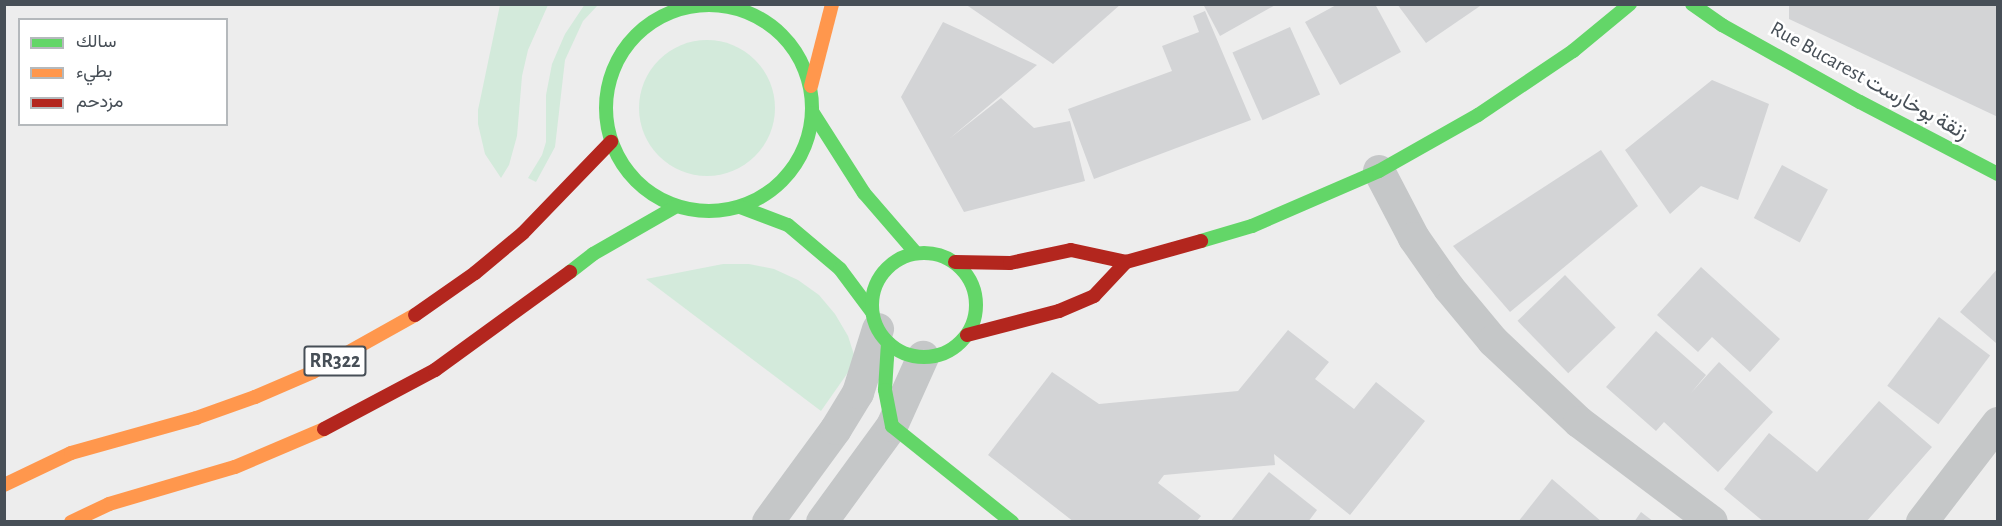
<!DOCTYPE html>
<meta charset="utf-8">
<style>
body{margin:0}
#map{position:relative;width:2002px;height:526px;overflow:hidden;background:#ededed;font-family:"Alegreya Sans",Vazirmatn,sans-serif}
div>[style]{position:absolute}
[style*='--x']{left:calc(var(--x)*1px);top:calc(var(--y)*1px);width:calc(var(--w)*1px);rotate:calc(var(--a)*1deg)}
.green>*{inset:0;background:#d3eadb}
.round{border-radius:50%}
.building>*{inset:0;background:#d3d4d6;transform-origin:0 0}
.street>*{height:32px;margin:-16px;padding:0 16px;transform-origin:16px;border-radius:16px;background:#c5c7c8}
.fast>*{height:14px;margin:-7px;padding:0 7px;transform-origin:7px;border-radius:7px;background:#63d668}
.fast>.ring{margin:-7px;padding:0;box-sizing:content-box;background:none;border:14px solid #63d668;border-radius:50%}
.slow>*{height:14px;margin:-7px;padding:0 7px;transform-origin:7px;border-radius:7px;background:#ff974d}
.jam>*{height:14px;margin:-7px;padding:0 7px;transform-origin:7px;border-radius:7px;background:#b3261e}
span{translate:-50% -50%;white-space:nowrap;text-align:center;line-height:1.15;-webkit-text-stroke:5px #fff;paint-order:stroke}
.shield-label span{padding:2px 4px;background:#fff;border:2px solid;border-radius:4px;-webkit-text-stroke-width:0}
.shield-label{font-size:20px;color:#474f57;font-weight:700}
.street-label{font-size:21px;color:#474f57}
.frame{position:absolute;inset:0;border:6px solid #474f57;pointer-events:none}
.legend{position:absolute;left:18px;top:18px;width:210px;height:108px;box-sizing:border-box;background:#fff;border:2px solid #b5b9bc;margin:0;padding:8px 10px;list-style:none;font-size:18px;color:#474f57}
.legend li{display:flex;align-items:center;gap:12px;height:30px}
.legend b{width:30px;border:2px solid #b5b9bc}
</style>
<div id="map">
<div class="green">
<div style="clip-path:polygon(585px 4px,598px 5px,583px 21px,565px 60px,555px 147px,536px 182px,528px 178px,542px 155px,546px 142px,546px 95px,552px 64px,565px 34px)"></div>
<div style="clip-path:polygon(500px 5px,548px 5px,528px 50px,522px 76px,517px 136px,509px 165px,501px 178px,485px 154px,478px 124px,478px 110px)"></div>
<div class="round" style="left:639px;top:40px;width:136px;height:136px"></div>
<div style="clip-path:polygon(723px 264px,749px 264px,774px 269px,798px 280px,819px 295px,835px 314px,848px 336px,856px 361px,821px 411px,646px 279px)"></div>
</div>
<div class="building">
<div style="clip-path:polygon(965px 4px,1121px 4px,1053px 64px)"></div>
<div style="clip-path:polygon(1203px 4px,1277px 4px,1220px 36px)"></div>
<div style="clip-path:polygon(1338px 4px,1375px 4px,1401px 52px,1340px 85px,1305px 22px)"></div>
<div style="clip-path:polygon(1397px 4px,1483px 4px,1426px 43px)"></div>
<div style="clip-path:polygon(1789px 4px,1998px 4px,1998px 117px,1789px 19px)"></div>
<div style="clip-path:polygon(1205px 11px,1251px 120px,1094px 179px,1068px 109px,1172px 71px,1162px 46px,1199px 32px,1193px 16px)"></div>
<div style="clip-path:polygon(943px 22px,1037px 65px,949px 139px,1001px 98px,1034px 128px,1070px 121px,1085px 181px,964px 212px,901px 97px)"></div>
<div style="left:1290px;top:27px;width:74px;height:63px;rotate:66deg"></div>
<div style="clip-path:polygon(1712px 80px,1769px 104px,1738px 200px,1701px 186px,1670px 214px,1625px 150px)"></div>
<div style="clip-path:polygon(1601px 150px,1638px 206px,1510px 312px,1453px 246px)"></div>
<div style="left:1782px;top:165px;width:52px;height:60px;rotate:28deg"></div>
<div style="clip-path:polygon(1701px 267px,1780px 339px,1750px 372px,1712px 337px,1698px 352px,1657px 315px)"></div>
<div style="clip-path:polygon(1998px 268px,1998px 340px,1996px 343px,1960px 312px)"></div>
<div style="left:1565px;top:275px;width:73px;height:66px;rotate:46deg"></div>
<div style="left:1939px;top:317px;width:64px;height:86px;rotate:37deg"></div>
<div style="clip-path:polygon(1288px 330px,1329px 362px,1315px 379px,1354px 409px,1376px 382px,1425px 421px,1350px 515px,1274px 454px,1275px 465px,1164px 475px,1158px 483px,1201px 516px,1196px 522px,1074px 522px,988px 455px,1052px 372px,1099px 404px,1238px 391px)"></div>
<div style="clip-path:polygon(1656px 331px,1706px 375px,1691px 393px,1719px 362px,1773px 412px,1718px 472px,1664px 422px,1656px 431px,1606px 387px)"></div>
<div style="clip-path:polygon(1879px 401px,1932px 447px,1866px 522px,1764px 522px,1724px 489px,1769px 433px,1817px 472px)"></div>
<div style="clip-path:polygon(1269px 472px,1317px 510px,1308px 522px,1230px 522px)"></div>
<div style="clip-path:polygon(1552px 479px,1602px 522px,1518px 522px)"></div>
<div style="clip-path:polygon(1641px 512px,1654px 522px,1634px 522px)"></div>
</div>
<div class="street">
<div style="--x:1379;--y:171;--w:76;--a:62.4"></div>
<div style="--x:1414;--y:238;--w:61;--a:55"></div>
<div style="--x:1449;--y:288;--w:69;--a:50.3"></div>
<div style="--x:1493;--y:341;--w:118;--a:43.3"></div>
<div style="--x:1579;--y:422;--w:166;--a:36.9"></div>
<div style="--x:768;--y:522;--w:115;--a:-53.8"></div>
<div style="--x:836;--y:429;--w:42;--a:-58.6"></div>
<div style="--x:858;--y:393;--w:67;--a:-72.6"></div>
<div style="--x:822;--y:522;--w:119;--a:-53.9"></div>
<div style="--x:892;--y:426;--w:76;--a:-65.8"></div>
<div style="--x:1922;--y:522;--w:125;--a:-52.5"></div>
</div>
<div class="fast">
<div style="--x:1692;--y:4;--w:37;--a:35"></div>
<div style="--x:1722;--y:25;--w:158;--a:29.2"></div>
<div style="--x:1860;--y:102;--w:156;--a:27.6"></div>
<div class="ring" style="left:606px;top:5px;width:192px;height:192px"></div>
<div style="--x:813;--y:113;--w:95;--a:57.5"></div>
<div style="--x:864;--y:193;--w:79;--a:49.1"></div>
<div style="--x:740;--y:207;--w:51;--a:20.6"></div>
<div style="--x:788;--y:225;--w:68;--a:40.2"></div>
<div style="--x:840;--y:269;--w:54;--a:53.3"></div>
<div style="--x:1201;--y:241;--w:53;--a:-16.4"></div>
<div style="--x:1252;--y:226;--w:138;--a:-23.4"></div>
<div style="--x:1379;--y:171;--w:114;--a:-29.5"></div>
<div style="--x:1478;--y:115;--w:115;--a:-34"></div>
<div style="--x:1573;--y:51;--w:74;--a:-39.5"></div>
<div class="ring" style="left:872px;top:253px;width:90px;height:90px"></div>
<div style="--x:570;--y:272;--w:29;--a:-38"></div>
<div style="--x:593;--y:254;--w:95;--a:-29.8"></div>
<div style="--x:888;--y:343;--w:47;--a:93.7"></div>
<div style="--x:885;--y:390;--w:37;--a:79"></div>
<div style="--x:892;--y:426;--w:154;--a:38.7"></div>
</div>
<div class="slow">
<div style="--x:811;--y:86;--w:85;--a:-75.6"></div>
<div style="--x:4;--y:485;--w:74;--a:-25.5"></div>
<div style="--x:71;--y:453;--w:130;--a:-15.6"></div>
<div style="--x:196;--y:418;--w:63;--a:-19.6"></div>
<div style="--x:255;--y:397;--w:63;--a:-23.3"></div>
<div style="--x:313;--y:372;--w:117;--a:-29.2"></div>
<div style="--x:71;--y:522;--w:42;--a:-25.3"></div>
<div style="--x:109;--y:504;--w:131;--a:-16.4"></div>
<div style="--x:235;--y:467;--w:97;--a:-23.1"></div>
</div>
<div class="jam">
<div style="--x:955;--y:262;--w:55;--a:1"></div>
<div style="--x:1010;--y:263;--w:62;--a:-12"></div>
<div style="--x:1071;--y:250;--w:56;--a:12.3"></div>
<div style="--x:1126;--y:262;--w:78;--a:-15.6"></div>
<div style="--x:415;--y:315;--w:73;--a:-35"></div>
<div style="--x:475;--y:273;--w:62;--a:-39.8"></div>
<div style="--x:523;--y:233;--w:127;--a:-46"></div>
<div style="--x:967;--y:335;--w:95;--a:-14.6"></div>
<div style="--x:1059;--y:311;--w:38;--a:-23"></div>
<div style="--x:1094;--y:296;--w:47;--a:-46.7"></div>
<div style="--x:324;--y:429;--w:126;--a:-28"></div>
<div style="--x:435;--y:370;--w:167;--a:-36"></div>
</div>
<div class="shield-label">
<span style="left:335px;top:361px">RR322</span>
</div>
<div class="street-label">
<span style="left:1869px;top:81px;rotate:29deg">Rue Bucarest زنقة بوخارست</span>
</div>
<div class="frame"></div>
<ul class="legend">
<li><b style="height:8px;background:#63d668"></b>سالك</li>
<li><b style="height:8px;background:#ff974d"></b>بطيء</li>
<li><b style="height:8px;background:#b3261e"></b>مزدحم</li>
</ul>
</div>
